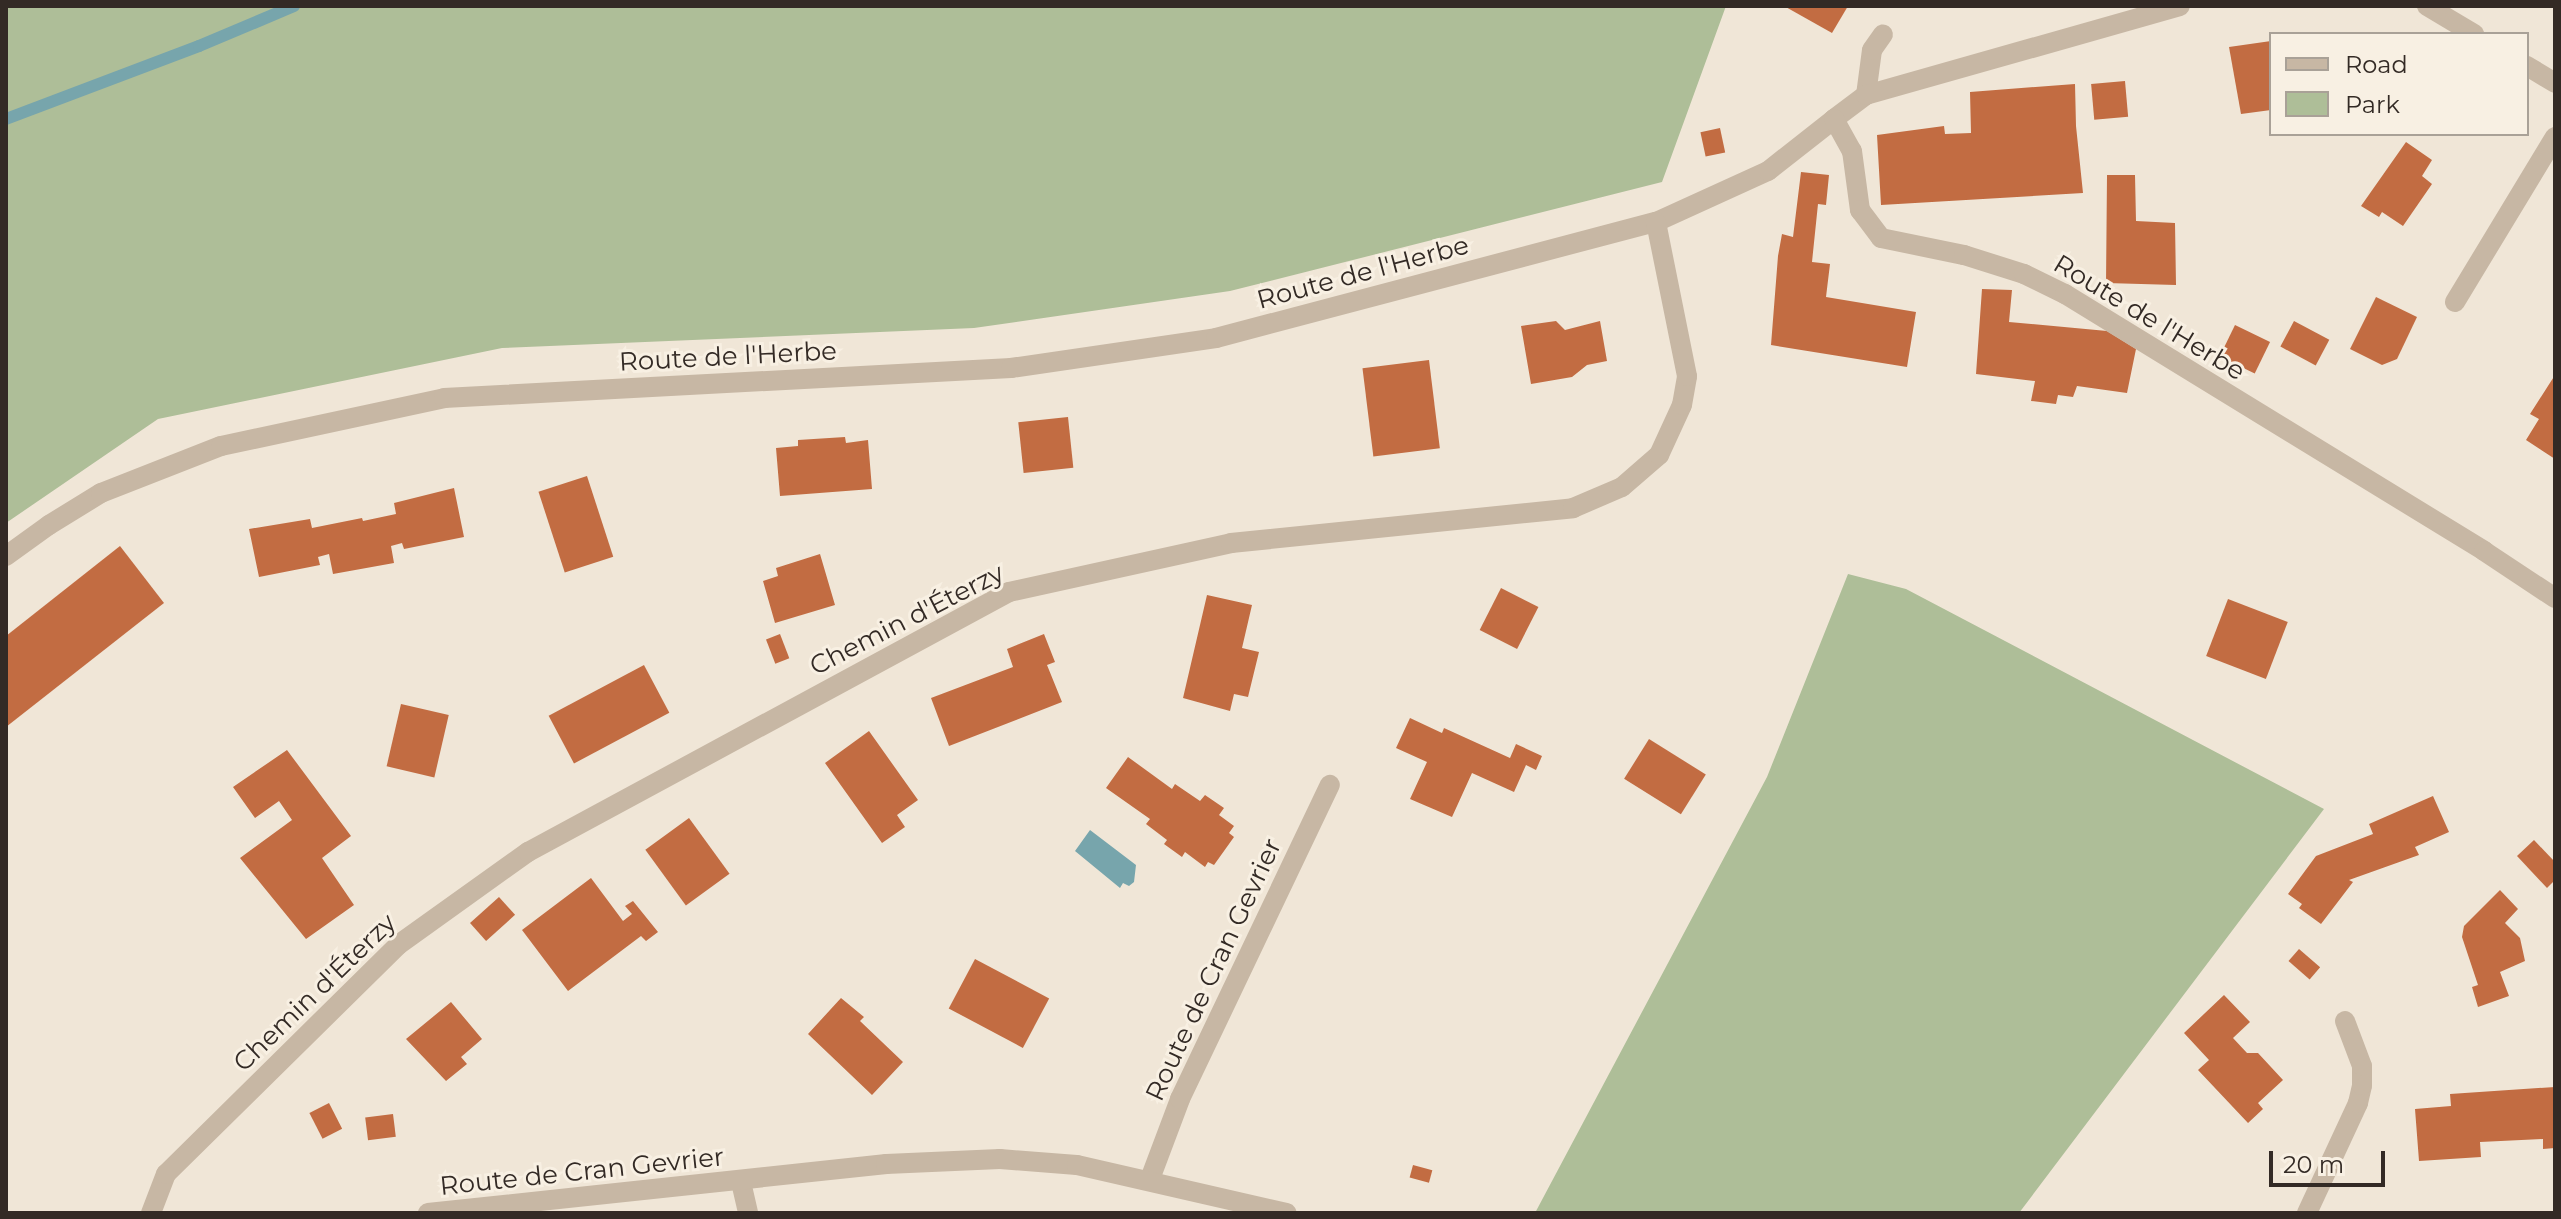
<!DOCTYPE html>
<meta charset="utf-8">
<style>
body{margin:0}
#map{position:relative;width:2561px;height:1219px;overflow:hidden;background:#f0e6d7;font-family:Montserrat,sans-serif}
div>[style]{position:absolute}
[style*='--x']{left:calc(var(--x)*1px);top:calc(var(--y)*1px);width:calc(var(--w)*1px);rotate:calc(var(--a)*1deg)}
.green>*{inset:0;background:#aebe98}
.water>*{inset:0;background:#77a5ac}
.stream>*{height:12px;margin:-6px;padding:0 6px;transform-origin:6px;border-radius:6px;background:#77a5ac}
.building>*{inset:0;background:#c26c42;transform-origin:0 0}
.minor>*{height:20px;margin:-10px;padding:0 10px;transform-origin:10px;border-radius:10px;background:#c7b7a4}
span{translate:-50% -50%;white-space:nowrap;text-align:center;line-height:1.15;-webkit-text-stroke:6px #f8f0e3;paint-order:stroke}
.street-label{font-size:26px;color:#332a25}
.frame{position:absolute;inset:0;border:8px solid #332a25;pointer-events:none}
.legend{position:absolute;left:2269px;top:32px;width:260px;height:104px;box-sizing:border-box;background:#f8f0e3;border:2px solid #a9a197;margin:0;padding:10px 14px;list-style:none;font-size:24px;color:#332a25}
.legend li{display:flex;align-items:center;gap:16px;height:40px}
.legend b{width:40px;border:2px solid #a9a197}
.scale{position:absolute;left:2269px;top:1151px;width:116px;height:36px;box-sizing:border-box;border:4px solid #332a25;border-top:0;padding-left:10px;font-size:24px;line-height:28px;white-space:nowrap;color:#332a25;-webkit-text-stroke:6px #f8f0e3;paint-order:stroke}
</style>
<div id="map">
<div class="green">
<div style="clip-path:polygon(6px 6px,1726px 6px,1662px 182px,1230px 291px,974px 328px,502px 348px,158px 419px,6px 523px)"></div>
<div style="clip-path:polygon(1848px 574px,1906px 589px,2324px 809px,2019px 1213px,1535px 1213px,1767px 777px)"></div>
</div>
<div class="water">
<div style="clip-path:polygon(1090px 830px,1136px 865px,1134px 882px,1129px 886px,1123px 883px,1120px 888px,1075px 851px)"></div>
</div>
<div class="stream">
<div style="--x:6;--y:119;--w:206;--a:-20.7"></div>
<div style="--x:199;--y:46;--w:103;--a:-22.8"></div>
</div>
<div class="building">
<div style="clip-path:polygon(1784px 6px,1848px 6px,1832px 33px)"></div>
<div style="clip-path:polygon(2271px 41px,2271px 110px,2241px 114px,2229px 47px)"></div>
<div style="left:2125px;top:81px;width:36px;height:34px;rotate:85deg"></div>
<div style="clip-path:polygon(2075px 84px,2076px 126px,2083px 193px,1881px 205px,1877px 135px,1944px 126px,1945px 134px,1971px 133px,1970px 92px)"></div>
<div style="left:1720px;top:128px;width:25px;height:20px;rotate:78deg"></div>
<div style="clip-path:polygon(2406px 142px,2432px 160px,2422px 176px,2432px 184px,2403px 226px,2382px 212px,2379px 217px,2361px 206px)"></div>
<div style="clip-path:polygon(1801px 172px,1829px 175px,1826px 205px,1818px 204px,1812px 262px,1830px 264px,1826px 297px,1916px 312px,1907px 367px,1771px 345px,1778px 256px,1782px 234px,1793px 237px)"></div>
<div style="clip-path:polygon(2107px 175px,2135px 175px,2136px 221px,2175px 223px,2176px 285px,2106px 283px)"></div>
<div style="clip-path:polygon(1982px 289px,2012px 290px,2009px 322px,2107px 331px,2136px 349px,2127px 393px,2077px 386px,2073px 397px,2058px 395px,2056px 404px,2031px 401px,2035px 381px,1976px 374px)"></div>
<div style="clip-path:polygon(2376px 297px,2417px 317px,2397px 359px,2382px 365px,2350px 349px)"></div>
<div style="clip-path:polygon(1556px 321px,1565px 330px,1600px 321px,1607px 361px,1587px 365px,1572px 377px,1531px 384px,1521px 326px)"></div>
<div style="left:2294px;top:321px;width:40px;height:29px;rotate:28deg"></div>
<div style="left:2235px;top:325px;width:39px;height:35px;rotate:26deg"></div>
<div style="left:1429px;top:360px;width:89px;height:67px;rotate:83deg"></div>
<div style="clip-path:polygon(2555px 375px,2555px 459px,2526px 440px,2539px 419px,2530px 414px)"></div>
<div style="left:1068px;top:417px;width:51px;height:50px;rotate:84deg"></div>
<div style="clip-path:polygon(845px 437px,846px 443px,868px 440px,872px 489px,780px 496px,776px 448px,798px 446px,798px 440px)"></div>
<div style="left:587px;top:476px;width:85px;height:51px;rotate:72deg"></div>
<div style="clip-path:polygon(454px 488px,464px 537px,404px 549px,402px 543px,391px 546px,394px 563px,333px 574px,329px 554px,318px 557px,320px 565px,259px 577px,249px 529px,310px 519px,312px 528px,362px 518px,363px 521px,396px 514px,394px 503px)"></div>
<div style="clip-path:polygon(120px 546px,164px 603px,6px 727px,6px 636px)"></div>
<div style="clip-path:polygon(820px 554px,835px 605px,775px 623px,763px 581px,778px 576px,776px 568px)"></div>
<div style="left:1501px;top:588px;width:42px;height:47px;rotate:27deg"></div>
<div style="clip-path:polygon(1207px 595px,1252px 605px,1242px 648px,1259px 652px,1248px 697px,1234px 694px,1230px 711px,1183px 698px)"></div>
<div style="left:2228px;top:599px;width:64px;height:61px;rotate:21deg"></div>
<div style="left:780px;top:634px;width:26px;height:15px;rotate:69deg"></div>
<div style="clip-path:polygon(1044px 634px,1055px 662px,1047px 665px,1062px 702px,949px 746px,931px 698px,1013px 667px,1007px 649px)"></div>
<div style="left:644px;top:665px;width:54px;height:108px;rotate:62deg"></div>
<div style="left:401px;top:704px;width:49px;height:64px;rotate:13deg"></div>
<div style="clip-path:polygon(1410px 718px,1442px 733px,1444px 728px,1510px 758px,1516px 744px,1542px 756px,1536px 770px,1526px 765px,1514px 792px,1472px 773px,1452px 817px,1410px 799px,1427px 762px,1396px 748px)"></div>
<div style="clip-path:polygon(869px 731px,918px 800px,897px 815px,905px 827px,882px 843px,825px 763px)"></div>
<div style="left:1649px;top:739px;width:67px;height:47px;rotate:32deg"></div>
<div style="clip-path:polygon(287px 750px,351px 836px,322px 858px,354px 905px,306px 939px,240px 858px,292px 820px,279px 801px,255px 818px,233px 787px)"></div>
<div style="clip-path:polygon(1128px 757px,1172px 789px,1175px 784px,1200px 801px,1205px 795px,1224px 808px,1219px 815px,1234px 826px,1229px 833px,1234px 837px,1214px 865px,1208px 862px,1205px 867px,1185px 852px,1182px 857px,1164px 844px,1167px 840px,1146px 824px,1150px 819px,1106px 788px)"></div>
<div style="clip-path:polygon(2433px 796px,2449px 832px,2415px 847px,2419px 855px,2349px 880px,2353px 882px,2321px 924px,2299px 908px,2302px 904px,2288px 894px,2316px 856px,2373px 834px,2369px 824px)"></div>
<div style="left:689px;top:818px;width:69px;height:54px;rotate:54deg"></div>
<div style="clip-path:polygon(2534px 840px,2555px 862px,2555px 880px,2547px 888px,2517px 856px)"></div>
<div style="clip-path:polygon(591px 878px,623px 921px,632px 914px,625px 906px,633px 901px,658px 932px,646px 941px,641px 936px,568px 991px,522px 930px)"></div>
<div style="clip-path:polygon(2500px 890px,2518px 909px,2505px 923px,2520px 938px,2525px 961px,2500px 972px,2509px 996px,2478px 1007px,2472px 987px,2478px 985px,2462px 937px,2464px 926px)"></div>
<div style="left:499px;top:897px;width:24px;height:39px;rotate:48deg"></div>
<div style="left:2299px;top:949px;width:28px;height:16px;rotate:41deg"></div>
<div style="left:975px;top:959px;width:84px;height:56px;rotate:28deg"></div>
<div style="clip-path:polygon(2224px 995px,2250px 1022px,2233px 1038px,2247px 1053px,2258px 1053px,2283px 1080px,2258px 1103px,2263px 1109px,2248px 1123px,2198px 1070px,2209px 1060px,2184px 1033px)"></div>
<div style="clip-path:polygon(841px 998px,864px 1017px,860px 1021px,903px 1062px,872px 1095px,808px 1034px)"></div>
<div style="clip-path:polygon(451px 1002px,482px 1039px,461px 1057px,467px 1064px,446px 1081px,406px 1039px)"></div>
<div style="clip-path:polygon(2555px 1087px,2555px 1148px,2543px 1149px,2543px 1139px,2480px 1142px,2481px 1157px,2419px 1161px,2415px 1109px,2451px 1106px,2450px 1094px)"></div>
<div style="left:329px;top:1103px;width:29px;height:22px;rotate:63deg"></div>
<div style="left:393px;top:1114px;width:23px;height:28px;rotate:83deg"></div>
<div style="left:1413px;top:1165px;width:20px;height:13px;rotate:15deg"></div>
</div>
<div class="minor">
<div style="--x:2427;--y:6;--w:55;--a:30.8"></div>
<div style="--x:2527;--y:66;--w:33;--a:31"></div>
<div style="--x:1866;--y:95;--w:45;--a:-82.4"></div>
<div style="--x:1872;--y:50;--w:19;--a:-55"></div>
<div style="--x:1834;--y:119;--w:40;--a:-37"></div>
<div style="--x:1866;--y:95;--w:326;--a:-15.8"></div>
<div style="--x:2455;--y:302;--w:193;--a:-58.8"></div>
<div style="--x:6;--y:556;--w:53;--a:-35.8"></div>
<div style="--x:49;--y:525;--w:61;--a:-31.6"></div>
<div style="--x:101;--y:493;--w:129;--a:-21.4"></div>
<div style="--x:221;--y:446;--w:228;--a:-12.1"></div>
<div style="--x:444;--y:398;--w:568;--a:-3.03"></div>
<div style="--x:1011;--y:368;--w:207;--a:-8.3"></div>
<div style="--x:1216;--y:338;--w:455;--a:-14.8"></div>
<div style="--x:1656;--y:222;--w:123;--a:-24.5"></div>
<div style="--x:1768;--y:171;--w:84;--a:-38.2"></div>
<div style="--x:1834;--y:119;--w:37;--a:61"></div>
<div style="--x:1852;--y:151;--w:60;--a:82.3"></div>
<div style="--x:1860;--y:210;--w:35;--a:53"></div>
<div style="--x:1881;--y:238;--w:85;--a:11.6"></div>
<div style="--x:1964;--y:255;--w:63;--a:17.6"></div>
<div style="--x:2024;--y:274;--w:46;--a:26"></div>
<div style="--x:2065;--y:294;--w:492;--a:31.5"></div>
<div style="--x:2484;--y:551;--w:85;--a:33.5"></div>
<div style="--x:1150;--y:1179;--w:85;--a:-69.4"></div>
<div style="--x:1180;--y:1099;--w:348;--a:-64.5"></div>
<div style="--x:741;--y:1182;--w:32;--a:77"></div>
<div style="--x:151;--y:1213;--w:42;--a:-69"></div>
<div style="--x:166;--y:1174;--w:326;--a:-44.6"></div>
<div style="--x:398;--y:945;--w:160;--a:-35.6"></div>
<div style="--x:528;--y:852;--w:547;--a:-28.39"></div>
<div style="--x:1009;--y:592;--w:227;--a:-12.4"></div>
<div style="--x:1231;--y:543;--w:344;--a:-5.8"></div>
<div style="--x:1573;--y:508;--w:53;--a:-23.2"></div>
<div style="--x:1622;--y:487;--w:49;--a:-40.9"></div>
<div style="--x:1659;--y:455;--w:55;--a:-65.3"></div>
<div style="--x:1682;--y:405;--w:29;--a:-80"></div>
<div style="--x:1687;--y:376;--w:157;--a:-101.4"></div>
<div style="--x:428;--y:1213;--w:461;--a:-6.1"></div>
<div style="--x:886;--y:1164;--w:114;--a:-2.5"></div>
<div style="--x:1000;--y:1159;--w:77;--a:4.5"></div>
<div style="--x:1077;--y:1165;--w:215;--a:12.9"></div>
<div style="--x:2307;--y:1213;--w:121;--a:-65.1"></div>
<div style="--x:2358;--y:1103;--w:18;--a:-77"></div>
<div style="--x:2362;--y:1085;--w:19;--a:-90"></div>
<div style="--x:2362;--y:1066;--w:48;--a:-110.7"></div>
</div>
<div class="street-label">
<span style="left:1363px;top:273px;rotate:-15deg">Route de l'Herbe</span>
<span style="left:2149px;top:318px;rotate:31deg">Route de l'Herbe</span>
<span style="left:728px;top:357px;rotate:-3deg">Route de l'Herbe</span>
<span style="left:907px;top:620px;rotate:-27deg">Chemin d'Éterzy</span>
<span style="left:1214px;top:970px;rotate:-65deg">Route de Cran Gevrier</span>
<span style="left:315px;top:993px;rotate:-44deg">Chemin d'Éterzy</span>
<span style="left:582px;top:1172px;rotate:-6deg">Route de Cran Gevrier</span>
</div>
<div class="frame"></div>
<ul class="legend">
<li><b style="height:10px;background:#c7b7a4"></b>Road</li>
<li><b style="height:22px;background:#aebe98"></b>Park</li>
</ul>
<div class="scale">20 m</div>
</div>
